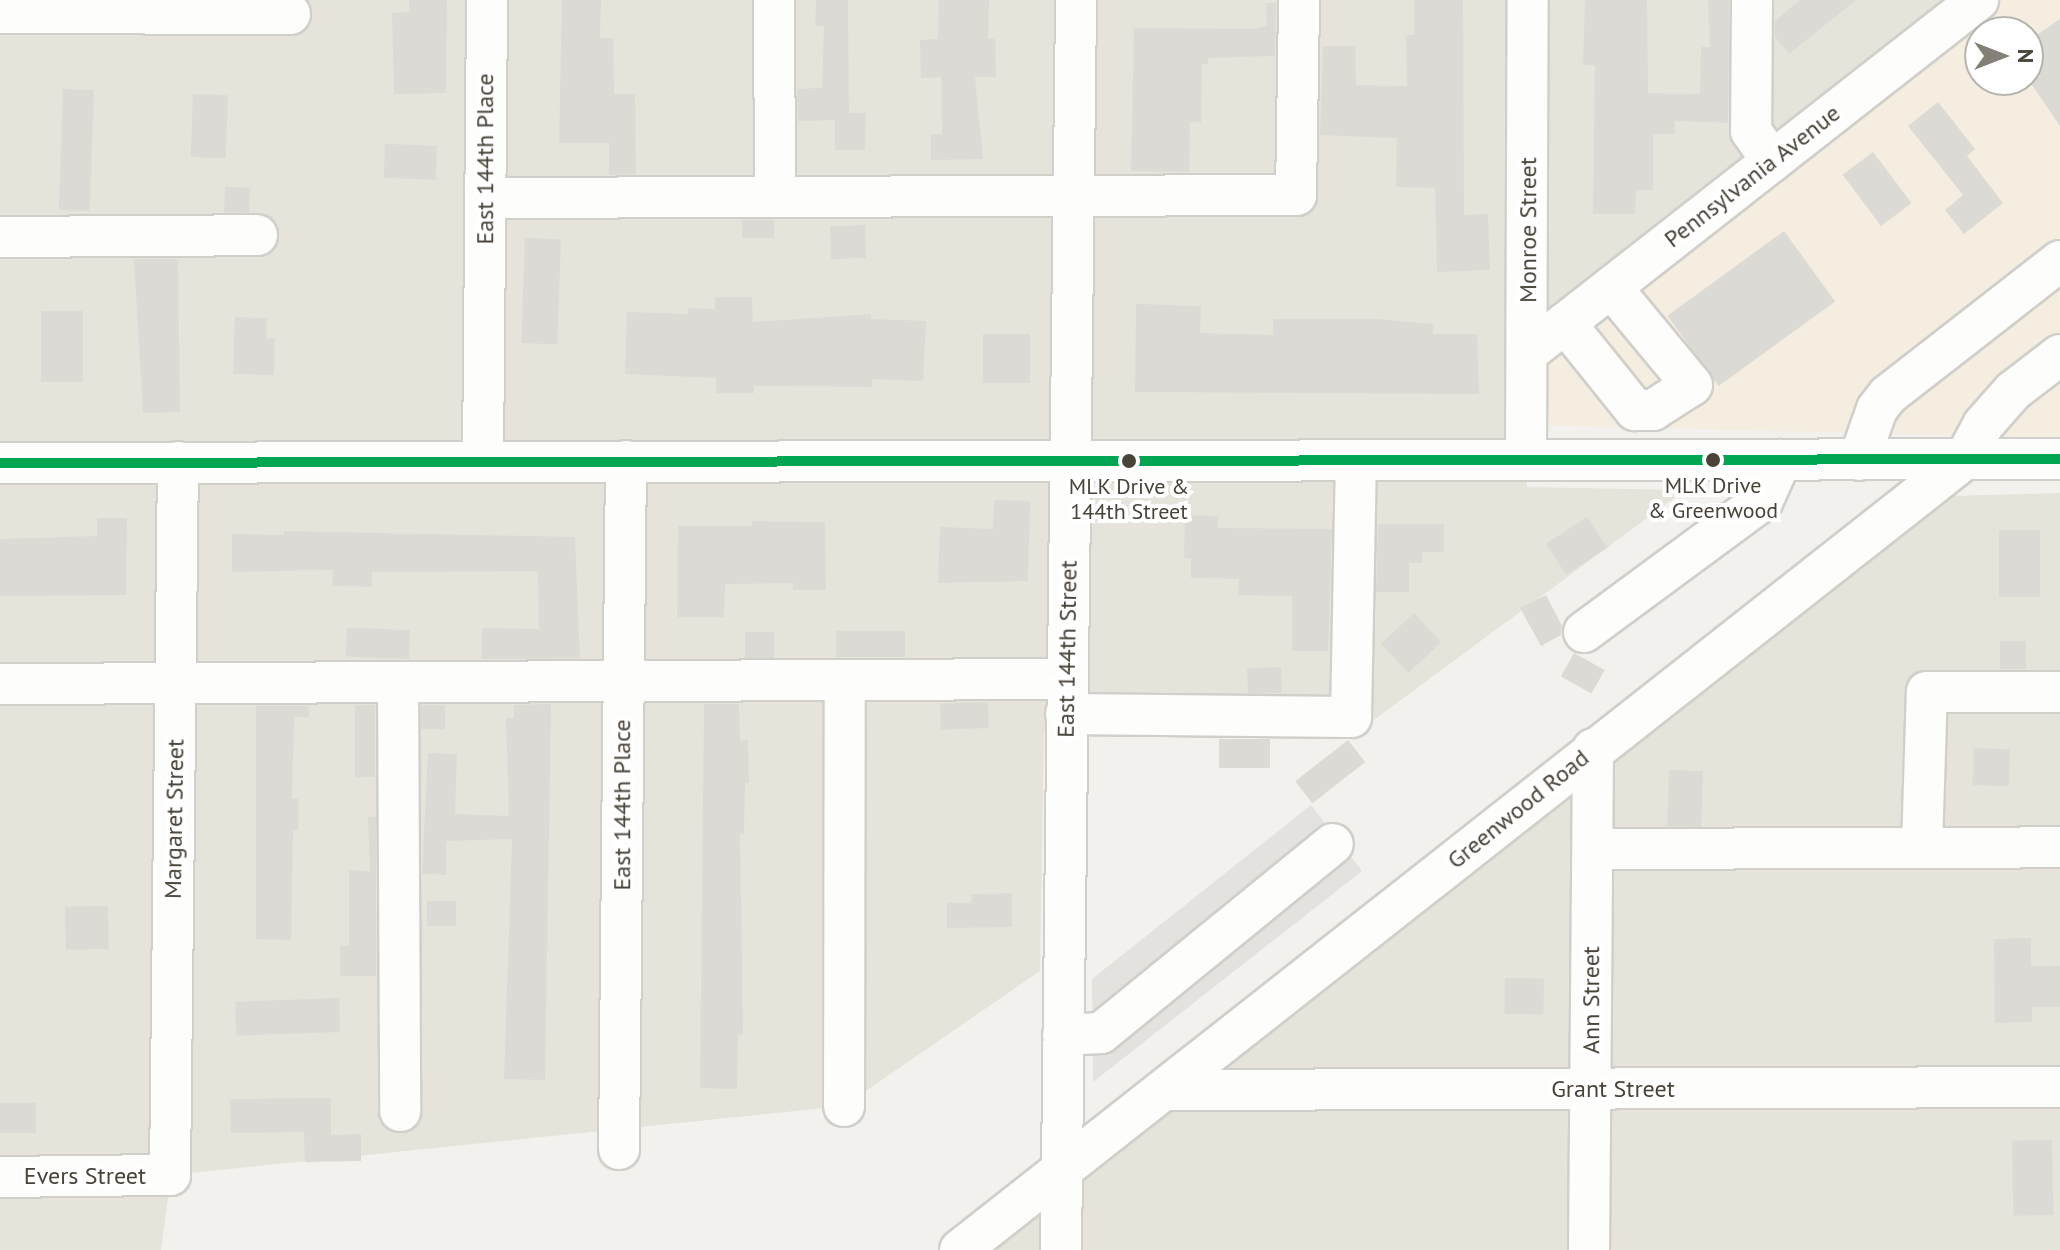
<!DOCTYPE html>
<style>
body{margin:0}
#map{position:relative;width:2060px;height:1250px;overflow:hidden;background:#f2f1ed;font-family:"PT Sans",sans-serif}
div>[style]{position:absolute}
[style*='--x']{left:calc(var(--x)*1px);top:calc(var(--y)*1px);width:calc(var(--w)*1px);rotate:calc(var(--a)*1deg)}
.residential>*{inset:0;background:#e6e3da}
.commercial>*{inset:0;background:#f4ede0}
.parking>*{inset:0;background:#e4e2de}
.building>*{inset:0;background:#dcdad5;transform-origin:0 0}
.roads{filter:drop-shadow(2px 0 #d0cfca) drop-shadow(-2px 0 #d0cfca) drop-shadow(0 2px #d0cfca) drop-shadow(0 -2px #d0cfca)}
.minor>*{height:40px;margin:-20px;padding:0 20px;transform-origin:20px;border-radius:20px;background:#fdfdfc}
.bus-1>*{height:10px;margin:-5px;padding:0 5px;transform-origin:5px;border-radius:5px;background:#00a651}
.dots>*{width:22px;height:22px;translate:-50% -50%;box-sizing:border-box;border:4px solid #fff;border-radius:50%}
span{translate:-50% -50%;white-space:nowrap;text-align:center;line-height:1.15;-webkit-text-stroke:8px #fff;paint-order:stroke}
.bus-label{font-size:22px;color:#494338}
.street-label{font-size:24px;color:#494338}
.north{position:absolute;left:1964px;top:16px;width:80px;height:80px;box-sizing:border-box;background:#fff;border:2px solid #b6b4af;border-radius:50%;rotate:90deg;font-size:22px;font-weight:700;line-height:32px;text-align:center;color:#494338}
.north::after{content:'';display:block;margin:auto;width:28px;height:36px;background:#848077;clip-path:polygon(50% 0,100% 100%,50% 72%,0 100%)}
</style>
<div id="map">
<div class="residential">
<div style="clip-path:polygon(0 0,1978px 0,1527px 353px,1527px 487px,1685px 490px,1348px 739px,1044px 732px,1040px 971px,844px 1106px,171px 1175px,161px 1250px,0 1250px)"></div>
<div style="clip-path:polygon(2060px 493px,2060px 1250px,959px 1250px,1948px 496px)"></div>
</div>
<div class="commercial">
<div style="clip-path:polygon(evenodd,1978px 0,2060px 0,2060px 438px,1527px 425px,1527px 353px,1978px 0,1980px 32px,2028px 32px,2028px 80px,1980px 80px,1980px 32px)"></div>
</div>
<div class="parking">
<div style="clip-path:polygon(1311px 805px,1362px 871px,1093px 1082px,1092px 979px)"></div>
</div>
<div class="building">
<div style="clip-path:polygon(409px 0,447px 0,446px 93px,394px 94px,392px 13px,409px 12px)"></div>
<div style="clip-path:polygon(562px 0,601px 0,600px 38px,613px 38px,614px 94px,635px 94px,636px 174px,609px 175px,609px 143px,559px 143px)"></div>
<div style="clip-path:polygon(816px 0,848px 0,849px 113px,866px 113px,865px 150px,835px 150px,835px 120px,798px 121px,797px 89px,822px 88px,824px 26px,815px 26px)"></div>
<div style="clip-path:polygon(939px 0,989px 0,988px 39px,995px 39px,996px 77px,975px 77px,983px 159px,931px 160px,931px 134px,942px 134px,941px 77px,921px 78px,920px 40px,938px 39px)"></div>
<div style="clip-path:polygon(1414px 0,1463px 0,1464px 215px,1488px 214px,1490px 270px,1437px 272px,1435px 188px,1396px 187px,1397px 138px,1320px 135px,1323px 46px,1355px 46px,1356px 85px,1407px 86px,1406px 35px,1414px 35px)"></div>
<div style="clip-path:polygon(1585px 0,1647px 0,1648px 93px,1700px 94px,1701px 47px,1710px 47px,1708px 0,1729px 0,1728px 123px,1675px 121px,1675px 134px,1653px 134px,1653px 190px,1636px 190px,1635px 214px,1593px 214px,1595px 65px,1583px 65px)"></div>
<div style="clip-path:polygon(1800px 0,1856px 0,1789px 54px,1775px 37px,1775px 21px)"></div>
<div style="clip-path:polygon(1266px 3px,1276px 3px,1275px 56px,1208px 58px,1208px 64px,1202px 64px,1201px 123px,1190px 122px,1189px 172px,1131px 171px,1134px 28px,1251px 29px,1267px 26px)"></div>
<div style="clip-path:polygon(2060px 19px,2060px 126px,2028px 79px,2028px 41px)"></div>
<div style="left:63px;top:89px;width:31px;height:121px;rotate:2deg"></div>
<div style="left:193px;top:94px;width:35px;height:63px;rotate:2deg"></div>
<div style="clip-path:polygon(1938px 102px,1975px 149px,1967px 156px,2003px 203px,1964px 234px,1945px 210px,1963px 195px,1908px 126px)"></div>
<div style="left:385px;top:144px;width:52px;height:34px;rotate:2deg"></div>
<div style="left:1873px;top:152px;width:64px;height:38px;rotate:53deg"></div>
<div style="left:225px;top:187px;width:25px;height:25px;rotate:2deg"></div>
<div style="left:742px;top:220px;width:32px;height:18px"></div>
<div style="left:865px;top:225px;width:33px;height:35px;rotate:88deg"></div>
<div style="left:1784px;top:231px;width:87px;height:144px;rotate:54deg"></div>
<div style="left:525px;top:238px;width:36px;height:105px;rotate:2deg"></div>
<div style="clip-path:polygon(134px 259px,178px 259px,180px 412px,143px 413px)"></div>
<div style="clip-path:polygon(715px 297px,752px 297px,753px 322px,871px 314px,871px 319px,926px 321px,923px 381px,872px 379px,872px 387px,754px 386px,754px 393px,716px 393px,716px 378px,625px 374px,627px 312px,688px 314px,688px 308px,715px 309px)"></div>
<div style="clip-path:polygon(1136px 304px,1201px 306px,1200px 333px,1273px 335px,1273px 319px,1377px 319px,1433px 324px,1433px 334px,1477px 334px,1479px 394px,1135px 392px)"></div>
<div style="left:41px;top:311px;width:42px;height:71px"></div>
<div style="clip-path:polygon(235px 317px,267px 318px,266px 338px,275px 339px,274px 375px,233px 374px)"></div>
<div style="left:983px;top:334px;width:47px;height:49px"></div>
<div style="clip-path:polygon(994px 500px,1030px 501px,1028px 581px,938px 583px,940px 527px,993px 529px)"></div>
<div style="clip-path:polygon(1185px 515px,1218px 516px,1218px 528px,1332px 529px,1328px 651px,1292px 651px,1292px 596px,1238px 595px,1239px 579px,1191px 578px,1191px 558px,1184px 558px)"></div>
<div style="left:1587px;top:517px;width:37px;height:49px;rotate:57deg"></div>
<div style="clip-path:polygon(97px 518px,127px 518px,126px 595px,0 596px,0 539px,97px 536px)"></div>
<div style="clip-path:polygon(752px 521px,825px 522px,826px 590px,793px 590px,793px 583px,725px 584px,724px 617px,677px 617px,678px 526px,752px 526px)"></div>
<div style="clip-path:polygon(1378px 524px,1444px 524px,1444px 552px,1422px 552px,1422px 563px,1409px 563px,1409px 592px,1376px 592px)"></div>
<div style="left:1999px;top:530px;width:41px;height:67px"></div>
<div style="clip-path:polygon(284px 531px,575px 537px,580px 658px,482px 659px,482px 628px,539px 629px,538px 571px,372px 572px,372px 587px,332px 586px,333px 570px,232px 572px,232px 534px,284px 535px)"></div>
<div style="clip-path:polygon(1546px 595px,1562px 626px,1561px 635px,1541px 646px,1520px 608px)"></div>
<div style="left:1414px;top:613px;width:40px;height:45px;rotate:47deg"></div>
<div style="left:410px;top:630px;width:29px;height:63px;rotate:92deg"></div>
<div style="left:905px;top:631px;width:26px;height:69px;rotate:90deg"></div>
<div style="left:745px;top:632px;width:29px;height:26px"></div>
<div style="left:2026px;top:641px;width:28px;height:26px;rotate:90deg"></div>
<div style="left:1574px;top:653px;width:35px;height:27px;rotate:29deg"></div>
<div style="left:1281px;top:667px;width:26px;height:34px;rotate:88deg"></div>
<div style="left:988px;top:702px;width:26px;height:48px;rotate:88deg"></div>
<div style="clip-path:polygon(551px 704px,545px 1080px,504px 1079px,512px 839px,446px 841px,446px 875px,422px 874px,428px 753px,457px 754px,455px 814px,509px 816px,506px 718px,514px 718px,514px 705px)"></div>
<div style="clip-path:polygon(704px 704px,739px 704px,740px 741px,748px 740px,749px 783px,745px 783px,744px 834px,740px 834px,743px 1035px,738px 1035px,737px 1089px,700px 1088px)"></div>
<div style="left:355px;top:705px;width:20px;height:72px"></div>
<div style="left:421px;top:705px;width:24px;height:24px"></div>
<div style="clip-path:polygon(256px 706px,309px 706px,309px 717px,294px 717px,292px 799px,299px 799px,298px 830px,293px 830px,291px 940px,256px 939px)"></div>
<div style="left:1219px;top:739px;width:51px;height:29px"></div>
<div style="left:1348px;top:740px;width:28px;height:67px;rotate:52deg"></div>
<div style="left:1974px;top:748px;width:36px;height:37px;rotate:2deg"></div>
<div style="left:1669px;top:770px;width:34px;height:56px;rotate:2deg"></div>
<div style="clip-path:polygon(368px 817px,376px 817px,376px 976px,340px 976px,340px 946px,349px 946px,349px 870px,370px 871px)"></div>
<div style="clip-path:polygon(1012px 893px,1012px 927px,947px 928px,947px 903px,971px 903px,971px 894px)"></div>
<div style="left:427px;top:901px;width:29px;height:25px"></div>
<div style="left:108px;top:906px;width:43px;height:43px;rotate:89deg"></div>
<div style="clip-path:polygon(2031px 938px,2031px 966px,2060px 966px,2060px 1007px,2032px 1007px,2032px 1022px,1995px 1023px,1994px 939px)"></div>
<div style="left:1505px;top:978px;width:39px;height:36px;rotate:1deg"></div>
<div style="left:339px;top:998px;width:34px;height:104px;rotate:88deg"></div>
<div style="clip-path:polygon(331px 1098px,331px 1135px,361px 1134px,361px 1161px,305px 1162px,304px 1132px,231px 1133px,230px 1099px)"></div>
<div style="left:36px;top:1103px;width:30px;height:36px;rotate:90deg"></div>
<div style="left:2052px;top:1140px;width:75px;height:40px;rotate:89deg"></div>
</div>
<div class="roads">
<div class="minor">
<div style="--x:774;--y:0;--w:197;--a:89.7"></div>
<div style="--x:1752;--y:0;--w:131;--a:90.4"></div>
<div style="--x:1751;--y:131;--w:37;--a:55"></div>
<div style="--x:0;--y:13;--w:290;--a:0.2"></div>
<div style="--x:485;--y:198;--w:811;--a:-0.21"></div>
<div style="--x:1296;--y:195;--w:195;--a:-89.1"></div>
<div style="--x:0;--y:237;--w:257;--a:-0.4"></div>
<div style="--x:1565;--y:323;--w:112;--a:51.2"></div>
<div style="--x:1635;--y:410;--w:18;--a:0"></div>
<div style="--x:1653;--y:410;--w:46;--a:-32.7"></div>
<div style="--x:1692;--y:385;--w:127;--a:-129.6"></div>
<div style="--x:1527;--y:353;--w:573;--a:-38.05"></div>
<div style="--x:1526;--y:460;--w:460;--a:-89.8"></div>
<div style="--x:1859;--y:460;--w:54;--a:-70.6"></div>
<div style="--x:1877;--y:409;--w:18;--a:-52"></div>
<div style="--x:1888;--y:395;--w:218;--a:-37.9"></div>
<div style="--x:483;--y:462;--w:462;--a:-89.5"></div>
<div style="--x:0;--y:463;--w:2060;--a:-0.11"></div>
<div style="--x:1584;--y:632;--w:222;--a:-36.4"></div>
<div style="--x:1763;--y:500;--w:44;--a:-65.8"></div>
<div style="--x:398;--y:682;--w:429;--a:89.7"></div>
<div style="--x:0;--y:684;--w:1066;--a:-0.27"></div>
<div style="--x:1066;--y:714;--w:285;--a:0.6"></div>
<div style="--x:1351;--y:717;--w:257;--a:-88.9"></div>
<div style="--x:1922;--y:847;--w:155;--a:-88.2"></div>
<div style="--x:1927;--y:692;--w:133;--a:0"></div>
<div style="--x:1593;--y:849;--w:467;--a:-0.2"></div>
<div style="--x:1063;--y:1035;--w:38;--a:-3"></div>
<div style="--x:1101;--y:1033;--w:299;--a:-39.2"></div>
<div style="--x:1166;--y:1090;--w:894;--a:-0.19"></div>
<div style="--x:844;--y:1106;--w:426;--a:-89.9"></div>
<div style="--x:619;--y:1149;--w:688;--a:-89.42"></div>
<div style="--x:0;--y:1177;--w:170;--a:-0.7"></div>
<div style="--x:170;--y:1175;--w:713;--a:-89.36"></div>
<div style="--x:960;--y:1250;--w:1279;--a:-38.21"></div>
<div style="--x:1965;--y:459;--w:38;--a:-62"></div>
<div style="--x:1983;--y:425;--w:45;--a:-48.6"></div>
<div style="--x:2013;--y:391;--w:59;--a:-37.5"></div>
<div style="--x:1061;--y:1250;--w:1250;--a:-89.31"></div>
<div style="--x:1589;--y:1250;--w:501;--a:-89.54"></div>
</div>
</div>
<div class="bus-1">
<div style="--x:0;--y:463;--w:2060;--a:-0.11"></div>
</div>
<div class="dots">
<div style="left:1713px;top:460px;background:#494338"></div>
<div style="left:1129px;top:461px;background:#494338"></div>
</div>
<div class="bus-label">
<span style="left:1713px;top:498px">MLK Drive<br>&amp; Greenwood</span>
<span style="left:1129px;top:499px">MLK Drive &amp;<br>144th Street</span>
</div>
<div class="street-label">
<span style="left:485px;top:159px;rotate:-90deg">East 144th Place</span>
<span style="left:1752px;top:176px;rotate:-38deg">Pennsylvania Avenue</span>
<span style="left:1528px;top:230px;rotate:-90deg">Monroe Street</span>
<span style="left:1067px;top:649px;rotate:-89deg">East 144th Street</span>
<span style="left:622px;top:805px;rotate:-90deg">East 144th Place</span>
<span style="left:1518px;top:809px;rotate:-39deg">Greenwood Road</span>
<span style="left:174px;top:819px;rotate:-89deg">Margaret Street</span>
<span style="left:1591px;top:1000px;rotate:-90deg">Ann Street</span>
<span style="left:1613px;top:1089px">Grant Street</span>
<span style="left:85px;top:1176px">Evers Street</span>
</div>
<div class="north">N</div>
</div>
